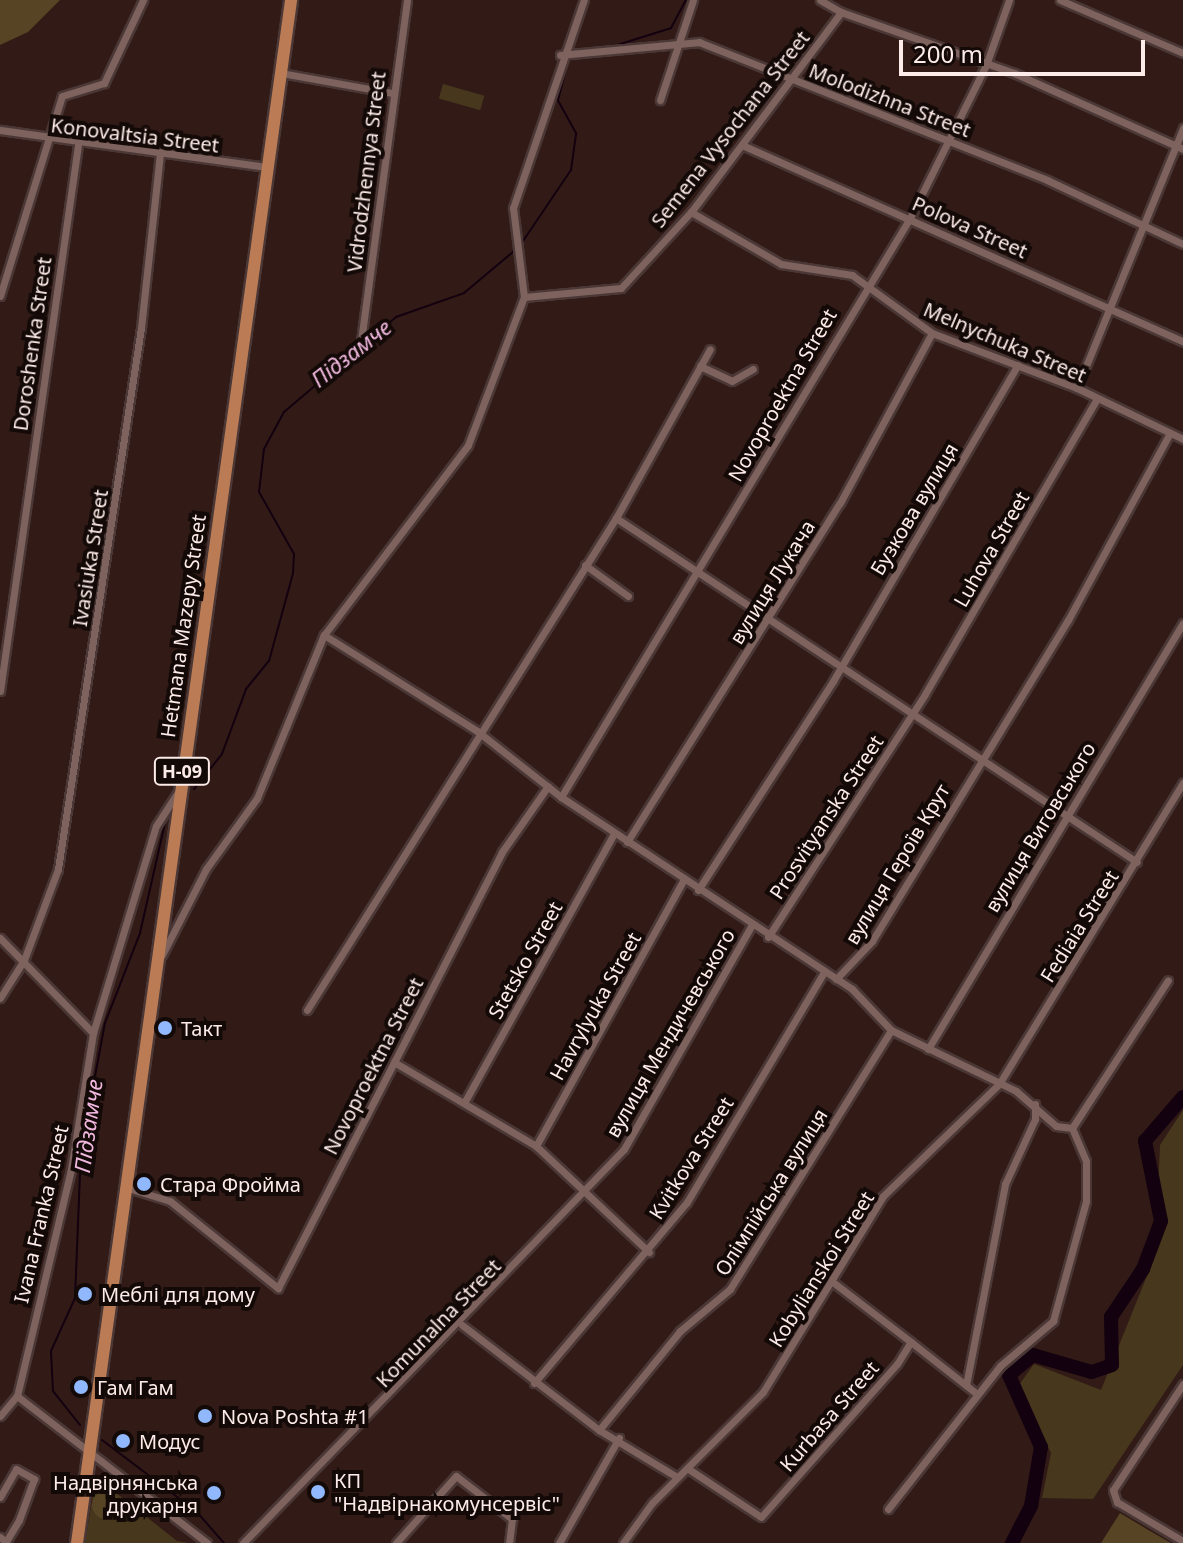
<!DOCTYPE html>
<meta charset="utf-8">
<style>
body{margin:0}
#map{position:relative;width:1183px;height:1543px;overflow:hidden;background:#321b17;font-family:"Noto Sans",sans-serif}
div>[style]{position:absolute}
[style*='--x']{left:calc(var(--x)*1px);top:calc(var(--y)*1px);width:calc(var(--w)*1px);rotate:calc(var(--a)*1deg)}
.green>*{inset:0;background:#47371c;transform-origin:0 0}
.forest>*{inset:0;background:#564425}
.round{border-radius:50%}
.stream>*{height:2px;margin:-1px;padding:0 1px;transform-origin:1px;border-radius:1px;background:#14010f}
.river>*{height:14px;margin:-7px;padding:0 7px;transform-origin:7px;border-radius:7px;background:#14010f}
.roads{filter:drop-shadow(2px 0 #4b3836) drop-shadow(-2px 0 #4b3836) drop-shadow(0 2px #4b3836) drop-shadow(0 -2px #4b3836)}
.minor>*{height:7px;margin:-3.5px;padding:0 3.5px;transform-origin:3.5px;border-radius:3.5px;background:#7e625d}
.primary>*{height:12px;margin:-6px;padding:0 6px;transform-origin:6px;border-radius:6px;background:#bb7c55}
.dots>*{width:22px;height:22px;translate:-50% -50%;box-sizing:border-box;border:4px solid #130907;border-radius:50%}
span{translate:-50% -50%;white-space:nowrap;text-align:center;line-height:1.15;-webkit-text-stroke:8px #130907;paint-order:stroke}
.shield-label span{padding:2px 6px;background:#130907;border:2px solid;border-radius:6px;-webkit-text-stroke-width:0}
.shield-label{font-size:18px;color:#fcebe8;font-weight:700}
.street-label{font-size:20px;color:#fcebe8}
.poi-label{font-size:20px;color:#fcebe8}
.left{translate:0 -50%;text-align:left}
.right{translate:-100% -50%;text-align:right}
.water-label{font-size:22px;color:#f2b9e0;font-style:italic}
.scale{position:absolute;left:899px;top:40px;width:246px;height:36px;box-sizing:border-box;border:4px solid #fcebe8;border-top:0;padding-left:10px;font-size:24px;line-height:28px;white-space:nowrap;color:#fcebe8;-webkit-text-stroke:6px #130907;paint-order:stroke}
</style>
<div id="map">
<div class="green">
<div style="left:443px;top:84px;width:43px;height:15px;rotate:16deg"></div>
<div style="clip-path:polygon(1183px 1110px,1183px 1365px,1093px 1499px,1042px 1498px,1051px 1453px,1019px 1385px,1034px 1364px,1101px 1390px,1155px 1256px,1160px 1145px)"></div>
<div style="clip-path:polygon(96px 1477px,177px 1541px,189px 1543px,85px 1543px)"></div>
</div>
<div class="forest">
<div style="clip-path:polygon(0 0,60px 0,28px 32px,0 45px)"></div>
<div class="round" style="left:92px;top:1491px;width:28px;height:28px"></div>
<div style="clip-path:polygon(1120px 1513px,1150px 1531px,1171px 1543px,1101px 1543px)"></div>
</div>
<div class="stream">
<div style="--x:614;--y:46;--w:60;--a:-17.5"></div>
<div style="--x:671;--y:28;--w:32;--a:-62"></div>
<div style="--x:571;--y:52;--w:21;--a:-11"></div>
<div style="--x:521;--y:244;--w:89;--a:-56"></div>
<div style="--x:571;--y:170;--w:37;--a:-82"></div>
<div style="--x:576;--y:133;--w:38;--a:-119"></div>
<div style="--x:558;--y:100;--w:43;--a:-75.3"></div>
<div style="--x:194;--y:789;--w:45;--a:-51.3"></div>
<div style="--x:222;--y:754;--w:69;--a:-69.7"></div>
<div style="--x:246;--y:689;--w:36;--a:-51"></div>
<div style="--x:269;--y:661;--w:91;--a:-74.7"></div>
<div style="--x:293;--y:573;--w:19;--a:-87"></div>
<div style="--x:294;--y:554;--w:71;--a:-119.4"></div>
<div style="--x:259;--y:492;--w:43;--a:-83.4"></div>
<div style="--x:264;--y:449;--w:42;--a:-61.6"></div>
<div style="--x:284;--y:412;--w:147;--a:-40.3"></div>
<div style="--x:396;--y:317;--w:72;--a:-19.4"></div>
<div style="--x:464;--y:293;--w:65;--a:-40"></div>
<div style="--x:80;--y:1425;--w:43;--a:-128.5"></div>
<div style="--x:53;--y:1391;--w:40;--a:-92.9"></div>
<div style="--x:51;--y:1351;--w:58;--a:-65.6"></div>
<div style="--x:75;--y:1298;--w:147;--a:-87.7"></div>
<div style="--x:81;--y:1151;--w:130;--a:-79.4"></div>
<div style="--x:105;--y:1023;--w:97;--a:-68.7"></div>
<div style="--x:140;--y:933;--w:113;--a:-77.2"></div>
<div style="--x:102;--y:1440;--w:118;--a:37.1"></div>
<div style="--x:196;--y:1511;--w:43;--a:48.8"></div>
</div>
<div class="river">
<div style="--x:1012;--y:1543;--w:42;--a:-62.8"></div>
<div style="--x:1031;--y:1506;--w:60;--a:-80.4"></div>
<div style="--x:1041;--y:1447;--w:79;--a:-114"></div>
<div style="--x:1009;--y:1375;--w:31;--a:-40"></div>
<div style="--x:1033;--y:1355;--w:61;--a:16.1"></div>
<div style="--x:1092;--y:1372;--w:21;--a:-19"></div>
<div style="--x:1112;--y:1365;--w:48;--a:-91.2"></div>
<div style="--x:1111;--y:1317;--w:58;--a:-56.3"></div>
<div style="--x:1143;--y:1269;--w:51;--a:-69.4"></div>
<div style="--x:1161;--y:1221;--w:82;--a:-101.3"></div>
<div style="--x:1145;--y:1141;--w:58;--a:-49.2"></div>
</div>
<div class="roads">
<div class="minor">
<div style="--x:820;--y:0;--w:24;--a:30"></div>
<div style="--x:1060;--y:0;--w:134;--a:23.3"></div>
<div style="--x:560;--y:55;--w:140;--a:-5.3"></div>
<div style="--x:699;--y:42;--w:374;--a:21.6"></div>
<div style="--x:1047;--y:180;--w:150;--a:25.2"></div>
<div style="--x:281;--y:73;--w:113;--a:10.2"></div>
<div style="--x:660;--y:100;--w:105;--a:-71.7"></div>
<div style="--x:0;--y:130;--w:271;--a:7.9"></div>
<div style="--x:742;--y:145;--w:483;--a:24"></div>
<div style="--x:691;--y:212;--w:104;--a:30"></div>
<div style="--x:781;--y:264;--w:72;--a:8.8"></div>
<div style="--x:852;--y:275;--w:99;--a:35.9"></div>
<div style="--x:932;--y:333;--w:155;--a:20.8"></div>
<div style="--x:1077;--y:388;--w:118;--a:25.7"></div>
<div style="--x:0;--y:296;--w:209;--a:-72.8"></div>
<div style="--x:62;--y:96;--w:44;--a:-17.2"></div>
<div style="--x:104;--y:83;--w:92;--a:-64.8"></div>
<div style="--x:524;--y:297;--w:97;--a:-5.3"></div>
<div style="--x:621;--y:288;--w:103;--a:-47.4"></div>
<div style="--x:691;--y:212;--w:250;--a:-53.1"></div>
<div style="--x:841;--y:12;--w:183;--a:19.4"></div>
<div style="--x:1014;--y:73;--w:185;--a:24.2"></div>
<div style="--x:360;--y:348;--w:351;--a:-82.3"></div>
<div style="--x:700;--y:366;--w:35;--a:25"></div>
<div style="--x:732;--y:381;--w:24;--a:-30"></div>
<div style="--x:1077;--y:388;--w:281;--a:-67.8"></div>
<div style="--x:616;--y:518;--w:624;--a:33.44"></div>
<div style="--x:585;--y:565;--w:53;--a:35.8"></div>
<div style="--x:324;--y:635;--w:181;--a:32.1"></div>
<div style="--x:477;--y:731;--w:107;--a:38.2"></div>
<div style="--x:561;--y:797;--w:349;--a:33.4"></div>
<div style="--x:852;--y:989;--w:57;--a:46.4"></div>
<div style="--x:891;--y:1030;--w:139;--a:26"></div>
<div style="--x:1016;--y:1091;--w:53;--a:41.2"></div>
<div style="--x:1056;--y:1126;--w:16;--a:7"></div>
<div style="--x:1072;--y:1128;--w:176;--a:-57"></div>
<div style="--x:0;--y:691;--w:552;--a:-81.87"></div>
<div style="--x:561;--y:797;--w:676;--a:-58.92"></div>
<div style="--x:910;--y:218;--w:171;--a:-63.6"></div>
<div style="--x:986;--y:65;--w:69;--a:-70.5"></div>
<div style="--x:627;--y:842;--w:400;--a:-57.9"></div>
<div style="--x:840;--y:503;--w:193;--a:-61.6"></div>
<div style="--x:698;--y:890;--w:249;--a:-57.1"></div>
<div style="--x:833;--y:681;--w:366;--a:-59.7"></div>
<div style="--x:768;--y:937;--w:289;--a:-57.1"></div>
<div style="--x:925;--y:694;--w:342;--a:-59.8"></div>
<div style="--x:0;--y:938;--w:133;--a:45.6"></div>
<div style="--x:162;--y:955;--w:97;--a:-62.9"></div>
<div style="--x:206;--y:869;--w:87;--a:-54.3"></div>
<div style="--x:257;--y:798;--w:176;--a:-67.7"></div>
<div style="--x:324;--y:635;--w:238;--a:-52.8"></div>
<div style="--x:468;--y:445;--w:158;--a:-69.3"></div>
<div style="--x:524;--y:297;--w:90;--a:-97"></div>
<div style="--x:513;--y:208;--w:220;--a:-71.2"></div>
<div style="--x:836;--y:979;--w:52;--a:-46.5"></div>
<div style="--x:872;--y:941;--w:376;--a:-58.6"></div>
<div style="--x:1068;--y:620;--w:213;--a:-61.4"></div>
<div style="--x:0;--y:998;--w:45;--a:-57.7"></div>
<div style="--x:24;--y:960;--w:97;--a:-69.5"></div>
<div style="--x:58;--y:869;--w:547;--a:-81.28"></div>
<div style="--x:141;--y:328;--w:175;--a:-83.8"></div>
<div style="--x:307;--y:1010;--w:581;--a:-57.87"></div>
<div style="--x:616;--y:518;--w:193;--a:-60.9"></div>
<div style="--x:928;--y:1049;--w:496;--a:-59.1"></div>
<div style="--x:394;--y:1062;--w:165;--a:30.6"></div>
<div style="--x:536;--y:1146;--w:155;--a:43.2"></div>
<div style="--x:464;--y:1103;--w:309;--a:-60.9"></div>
<div style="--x:536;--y:1146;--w:303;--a:-61"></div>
<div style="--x:125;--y:1187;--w:47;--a:17.3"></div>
<div style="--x:170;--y:1201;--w:139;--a:38.9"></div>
<div style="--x:278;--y:1288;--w:490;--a:-62.8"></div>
<div style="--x:502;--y:852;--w:80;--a:-55.1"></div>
<div style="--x:462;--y:1325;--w:173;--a:37.5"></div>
<div style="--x:599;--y:1430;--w:91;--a:31.1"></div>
<div style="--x:911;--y:1342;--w:84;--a:38.2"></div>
<div style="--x:534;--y:1383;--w:237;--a:-49.8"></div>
<div style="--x:687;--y:1202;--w:268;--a:-59.2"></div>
<div style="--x:1183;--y:1384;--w:127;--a:123.4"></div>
<div style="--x:1113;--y:1490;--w:13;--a:72"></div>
<div style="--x:1117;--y:1502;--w:77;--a:30.6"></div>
<div style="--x:966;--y:1385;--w:205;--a:-79"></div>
<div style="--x:1005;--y:1184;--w:72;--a:-65.2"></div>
<div style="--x:1035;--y:1119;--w:15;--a:-90"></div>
<div style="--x:17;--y:1396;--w:240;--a:37.7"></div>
<div style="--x:0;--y:1416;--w:26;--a:-50"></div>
<div style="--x:17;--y:1396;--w:233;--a:-76.6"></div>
<div style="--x:71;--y:1169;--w:138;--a:-80.8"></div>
<div style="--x:93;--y:1033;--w:216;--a:-73.1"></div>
<div style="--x:156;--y:826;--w:40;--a:-57.1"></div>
<div style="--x:599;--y:1430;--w:128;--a:-50.7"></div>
<div style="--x:680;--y:1331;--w:65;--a:-40"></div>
<div style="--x:730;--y:1289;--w:305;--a:-58.1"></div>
<div style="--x:690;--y:1470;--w:85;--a:33.5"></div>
<div style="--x:761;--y:1517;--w:205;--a:-48.4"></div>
<div style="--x:897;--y:1364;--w:26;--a:-58"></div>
<div style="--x:911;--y:1342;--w:97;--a:-142.5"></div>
<div style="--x:0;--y:1497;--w:32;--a:-60"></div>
<div style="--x:16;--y:1469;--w:21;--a:29"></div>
<div style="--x:34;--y:1479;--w:44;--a:110.1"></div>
<div style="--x:19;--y:1520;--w:26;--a:121"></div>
<div style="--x:6;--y:1542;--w:8;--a:-140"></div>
<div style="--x:888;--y:1509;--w:182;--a:-51.9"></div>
<div style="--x:1000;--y:1366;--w:70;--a:-40.3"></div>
<div style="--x:1053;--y:1321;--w:124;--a:-74.6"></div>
<div style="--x:1086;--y:1201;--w:40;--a:-90"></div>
<div style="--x:1086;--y:1161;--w:36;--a:-113"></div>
<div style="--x:243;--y:1543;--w:548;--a:-45.96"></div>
<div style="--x:624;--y:1149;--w:257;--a:-60.3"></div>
<div style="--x:396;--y:1543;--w:90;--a:-48.2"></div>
<div style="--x:456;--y:1476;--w:71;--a:37.5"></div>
<div style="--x:512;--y:1519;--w:24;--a:97"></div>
<div style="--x:559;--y:1543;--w:121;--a:-60.3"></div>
<div style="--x:623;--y:1543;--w:49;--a:-54.1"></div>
<div style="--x:652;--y:1503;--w:157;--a:-45"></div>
<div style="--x:763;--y:1392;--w:230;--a:-58.5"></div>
<div style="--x:883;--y:1196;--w:161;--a:-44"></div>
<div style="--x:999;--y:1084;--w:353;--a:-58.6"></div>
</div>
<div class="primary">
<div style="--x:77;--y:1543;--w:1558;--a:-82.1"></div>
</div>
</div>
<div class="dots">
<div style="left:165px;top:1028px;background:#91b8fd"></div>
<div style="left:144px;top:1184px;background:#91b8fd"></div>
<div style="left:85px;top:1294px;background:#91b8fd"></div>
<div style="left:81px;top:1387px;background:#91b8fd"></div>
<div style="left:205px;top:1416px;background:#91b8fd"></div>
<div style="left:123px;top:1441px;background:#91b8fd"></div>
<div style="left:318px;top:1492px;background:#91b8fd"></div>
<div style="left:214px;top:1493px;background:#91b8fd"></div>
</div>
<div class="shield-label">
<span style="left:182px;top:771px">Н-09</span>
</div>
<div class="street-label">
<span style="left:890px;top:100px;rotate:21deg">Molodizhna Street</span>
<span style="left:730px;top:129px;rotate:-52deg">Semena Vysochana Street</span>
<span style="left:135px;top:135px;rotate:7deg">Konovaltsia Street</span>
<span style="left:366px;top:172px;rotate:-83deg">Vidrodzhennya Street</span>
<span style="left:970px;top:227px;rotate:24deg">Polova Street</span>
<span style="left:1005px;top:342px;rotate:23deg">Melnychuka Street</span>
<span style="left:32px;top:344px;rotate:-82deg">Doroshenka Street</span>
<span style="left:782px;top:395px;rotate:-60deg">Novoproektna Street</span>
<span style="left:914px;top:509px;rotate:-59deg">Бузкова вулиця</span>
<span style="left:991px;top:549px;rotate:-60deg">Luhova Street</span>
<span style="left:90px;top:558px;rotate:-81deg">Ivasiuka Street</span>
<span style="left:772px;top:582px;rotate:-58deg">вулиця Лукача</span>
<span style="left:183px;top:626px;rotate:-82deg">Hetmana Mazepy Street</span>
<span style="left:826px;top:817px;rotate:-57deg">Prosvityanska Street</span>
<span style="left:1040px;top:827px;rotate:-59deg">вулиця Виговського</span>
<span style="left:897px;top:864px;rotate:-59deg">вулиця Героїв Крут</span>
<span style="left:1079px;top:926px;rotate:-58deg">Fediaia Street</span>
<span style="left:525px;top:960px;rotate:-61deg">Stetsko Street</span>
<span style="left:595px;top:1006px;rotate:-61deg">Havrylyuka Street</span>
<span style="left:670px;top:1033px;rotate:-60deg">вулиця Мендичевського</span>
<span style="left:373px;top:1066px;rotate:-63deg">Novoproektna Street</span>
<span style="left:691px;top:1158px;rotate:-58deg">Kvitkova Street</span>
<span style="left:771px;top:1192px;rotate:-58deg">Олімпійська вулиця</span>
<span style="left:41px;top:1214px;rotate:-77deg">Ivana Franka Street</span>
<span style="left:821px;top:1269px;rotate:-58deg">Kobylianskoi Street</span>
<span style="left:438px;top:1323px;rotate:-46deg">Komunalna Street</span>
<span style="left:829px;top:1416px;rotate:-49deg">Kurbasa Street</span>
</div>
<div class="poi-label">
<span class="left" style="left:181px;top:1028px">Такт</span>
<span class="left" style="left:160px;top:1184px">Стара Фройма</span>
<span class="left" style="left:101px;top:1294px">Меблі для дому</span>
<span class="left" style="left:97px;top:1387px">Гам Гам</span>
<span class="left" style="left:221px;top:1416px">Nova Poshta #1</span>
<span class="left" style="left:139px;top:1441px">Модус</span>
<span class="left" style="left:334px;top:1492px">КП<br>"Надвірнакомунсервіс"</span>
<span class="right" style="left:198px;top:1494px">Надвірнянська<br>друкарня</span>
</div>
<div class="water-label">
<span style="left:351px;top:353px;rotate:-38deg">Підзамче</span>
<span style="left:88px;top:1126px;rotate:-82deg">Підзамче</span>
</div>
<div class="scale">200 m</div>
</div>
